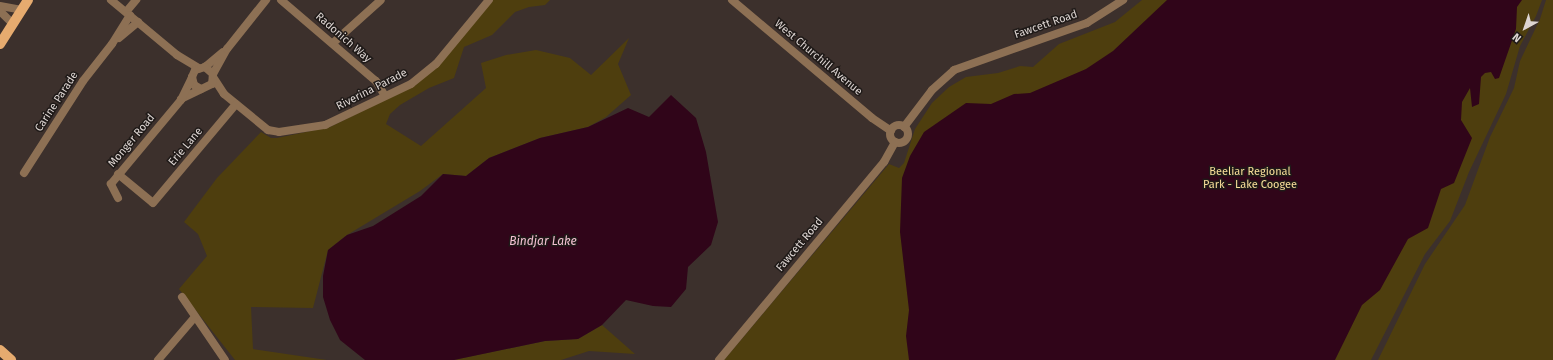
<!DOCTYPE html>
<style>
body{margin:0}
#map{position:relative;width:1553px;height:360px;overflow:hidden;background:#3c302c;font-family:"Fira Sans",sans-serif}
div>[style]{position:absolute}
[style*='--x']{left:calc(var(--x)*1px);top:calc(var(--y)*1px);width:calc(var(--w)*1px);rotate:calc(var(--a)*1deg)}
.green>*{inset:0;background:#4e3e0e}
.water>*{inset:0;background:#300519}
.minor>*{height:8px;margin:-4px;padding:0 4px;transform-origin:4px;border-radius:4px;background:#8d7054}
.minor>.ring{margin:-4px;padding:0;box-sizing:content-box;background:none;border:8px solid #8d7054;border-radius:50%}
.major>*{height:10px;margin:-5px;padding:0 5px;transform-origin:5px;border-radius:5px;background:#e6ab6f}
span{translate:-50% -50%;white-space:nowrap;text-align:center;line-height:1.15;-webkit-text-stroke:3px #1f1a18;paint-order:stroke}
.street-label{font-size:11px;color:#ddd5d2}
.park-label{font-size:11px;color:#f8dd99}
.water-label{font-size:12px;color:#f2c0d1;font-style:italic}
.north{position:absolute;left:1505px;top:8px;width:40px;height:40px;-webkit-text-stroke:3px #1f1a18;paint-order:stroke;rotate:220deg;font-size:11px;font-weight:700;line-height:16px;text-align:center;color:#ddd5d2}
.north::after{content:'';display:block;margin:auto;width:14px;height:18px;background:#ddd5d2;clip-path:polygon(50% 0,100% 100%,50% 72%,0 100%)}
</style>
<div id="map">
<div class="green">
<div style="clip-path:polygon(493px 0,550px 0,545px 5px,529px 7px,515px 12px,492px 35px,464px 47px,454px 78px,429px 88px,400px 105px,390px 114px,386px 124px,421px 146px,486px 88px,481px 63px,506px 55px,536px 50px,570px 58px,591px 75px,629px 38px,618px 64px,631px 95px,606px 117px,588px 127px,540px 138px,489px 158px,466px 176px,443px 174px,420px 191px,347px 235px,328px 250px,313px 308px,251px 307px,253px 349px,327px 360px,235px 360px,179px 289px,207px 256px,198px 234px,184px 222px,217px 178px,261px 132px,271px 138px,277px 138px,330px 127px,417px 84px,441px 62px)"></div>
<div style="clip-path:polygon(1142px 0,1542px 0,1536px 16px,1520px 46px,1506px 94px,1469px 172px,1450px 221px,1425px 254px,1371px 360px,724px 360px,889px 164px,899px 168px,904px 163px,915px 129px,932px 103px,949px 87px,966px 77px,998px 73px,1020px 66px,1033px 67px,1059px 44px,1115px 22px)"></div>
<div style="clip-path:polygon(1546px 0,1553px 0,1553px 360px,1378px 360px,1425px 264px,1465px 205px,1490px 137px,1514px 88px,1520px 61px,1540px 19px)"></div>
<div style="clip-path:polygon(602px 325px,635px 354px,589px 351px,561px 360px,453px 360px,545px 341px,578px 339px)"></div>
</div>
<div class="water">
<div style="clip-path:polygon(1167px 0,1522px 0,1517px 7px,1516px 29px,1499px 78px,1495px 79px,1491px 72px,1485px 73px,1481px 77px,1479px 104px,1472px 107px,1470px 88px,1462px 102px,1461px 120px,1472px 138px,1454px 183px,1441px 189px,1428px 228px,1408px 239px,1380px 290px,1362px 305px,1335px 360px,909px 360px,906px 336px,909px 310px,900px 232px,902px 178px,910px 156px,924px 132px,966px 103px,991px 104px,1014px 94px,1030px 93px,1086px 69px,1113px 51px)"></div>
<div style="clip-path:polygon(671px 95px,696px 118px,706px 152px,718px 222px,711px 245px,688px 267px,686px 289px,671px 307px,653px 306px,626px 300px,602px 325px,578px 339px,545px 341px,454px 360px,365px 360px,340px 340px,330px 320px,323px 297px,323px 276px,328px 250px,347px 235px,373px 226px,421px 196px,443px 174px,466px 176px,489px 158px,540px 138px,588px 127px,628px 108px,649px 117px)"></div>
</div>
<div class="minor">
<div style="--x:111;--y:0;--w:86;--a:39.8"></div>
<div style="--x:177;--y:55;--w:26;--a:31"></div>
<div style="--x:281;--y:0;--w:125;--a:40.5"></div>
<div style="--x:376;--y:81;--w:17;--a:59"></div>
<div style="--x:732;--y:0;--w:183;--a:40.1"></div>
<div style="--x:872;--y:118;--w:23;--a:34"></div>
<div style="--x:0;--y:6;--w:22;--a:10"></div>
<div style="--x:0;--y:11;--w:18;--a:45"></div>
<div style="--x:126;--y:12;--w:16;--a:-50"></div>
<div style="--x:119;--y:38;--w:25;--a:-40"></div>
<div style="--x:333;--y:43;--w:64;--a:-41.9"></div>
<div style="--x:205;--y:67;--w:23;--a:-40"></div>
<div style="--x:213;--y:74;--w:29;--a:-61"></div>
<div style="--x:227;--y:49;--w:63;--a:-51.5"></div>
<div style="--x:213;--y:77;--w:20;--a:57"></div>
<div style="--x:224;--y:94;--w:57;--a:39.3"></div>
<div style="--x:268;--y:130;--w:11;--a:10"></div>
<div style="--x:279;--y:132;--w:47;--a:-8.7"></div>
<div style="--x:325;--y:125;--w:95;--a:-25.5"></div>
<div style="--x:411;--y:84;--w:32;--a:-39"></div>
<div style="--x:436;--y:64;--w:83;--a:-50.4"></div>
<div style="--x:181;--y:99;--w:34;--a:-26"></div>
<div style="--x:212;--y:84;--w:10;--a:-84"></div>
<div style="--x:213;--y:74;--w:11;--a:-139"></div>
<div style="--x:205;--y:67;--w:10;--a:163"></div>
<div style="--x:195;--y:70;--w:8;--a:113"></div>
<div style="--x:192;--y:77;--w:8;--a:76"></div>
<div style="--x:194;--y:85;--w:8;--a:30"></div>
<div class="ring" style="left:890px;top:125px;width:10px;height:10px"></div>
<div style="--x:904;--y:127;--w:46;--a:-52.9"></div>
<div style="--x:932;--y:90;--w:30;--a:-42"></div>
<div style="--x:954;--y:70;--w:141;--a:-19.5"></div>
<div style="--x:1087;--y:23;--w:43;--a:-32.6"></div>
<div style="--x:24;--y:173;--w:109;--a:-57.3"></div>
<div style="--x:83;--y:81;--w:47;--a:-51.9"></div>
<div style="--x:112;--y:44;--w:34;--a:-58"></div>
<div style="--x:118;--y:174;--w:45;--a:39.6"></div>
<div style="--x:153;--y:203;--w:129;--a:-50"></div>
<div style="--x:118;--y:198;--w:16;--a:-117"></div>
<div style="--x:111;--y:184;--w:109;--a:-50.2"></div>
<div style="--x:181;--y:100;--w:25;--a:-64"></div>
<div style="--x:182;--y:297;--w:76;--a:55.7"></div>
<div style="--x:158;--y:360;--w:55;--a:-49.4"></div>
<div style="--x:719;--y:360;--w:258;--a:-50.2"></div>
<div style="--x:884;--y:162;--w:23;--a:-61"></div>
</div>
<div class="major">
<div style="--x:0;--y:44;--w:52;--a:-57.5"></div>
<div style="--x:0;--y:350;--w:15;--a:42"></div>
</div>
<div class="street-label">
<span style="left:1046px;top:25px;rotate:-19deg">Fawcett Road</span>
<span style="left:343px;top:38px;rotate:41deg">Radonich Way</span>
<span style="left:818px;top:58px;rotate:40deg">West Churchill Avenue</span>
<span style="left:372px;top:90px;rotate:-27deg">Riverina Parade</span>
<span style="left:57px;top:102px;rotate:-57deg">Carine Parade</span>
<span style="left:132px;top:141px;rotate:-50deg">Monger Road</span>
<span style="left:186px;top:147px;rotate:-50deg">Erie Lane</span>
<span style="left:800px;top:245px;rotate:-50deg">Fawcett Road</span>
</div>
<div class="park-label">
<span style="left:1250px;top:179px">Beeliar Regional<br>Park - Lake Coogee</span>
</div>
<div class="water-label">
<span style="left:543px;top:242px">Bindjar Lake</span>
</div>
<div class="north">N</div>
</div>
